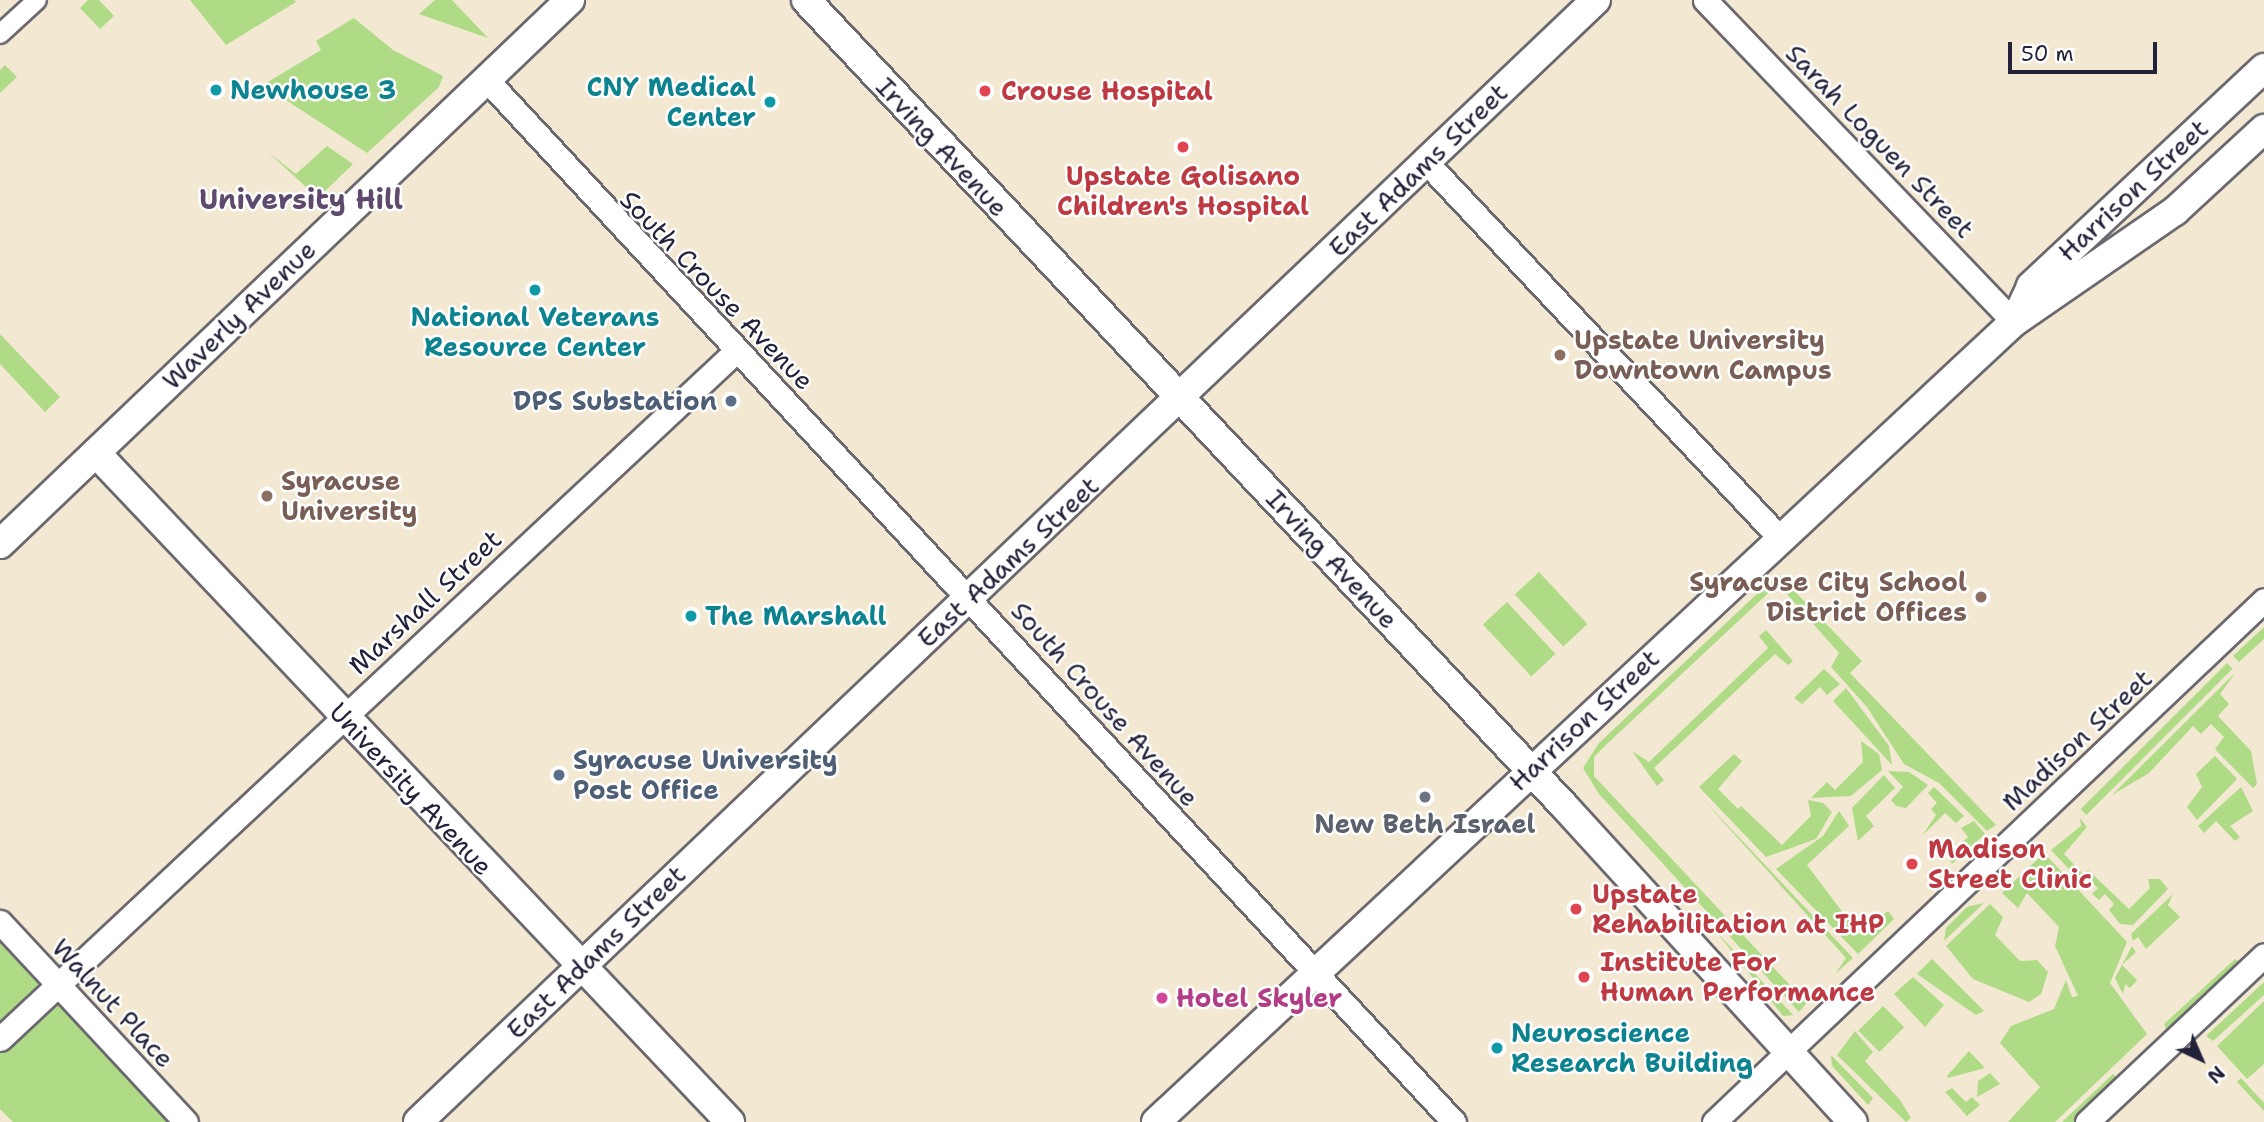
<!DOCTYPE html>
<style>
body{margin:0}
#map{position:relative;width:2264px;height:1122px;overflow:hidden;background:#f3e9d2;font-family:"Shantell Sans",sans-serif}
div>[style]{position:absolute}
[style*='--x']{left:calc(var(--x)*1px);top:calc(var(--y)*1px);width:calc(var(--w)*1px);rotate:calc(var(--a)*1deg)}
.green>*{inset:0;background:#afda86;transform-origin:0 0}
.roads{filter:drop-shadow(2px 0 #6b6870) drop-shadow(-2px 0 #6b6870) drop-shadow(0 2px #6b6870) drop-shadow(0 -2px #6b6870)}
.pedestrian>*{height:18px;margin:-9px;padding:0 9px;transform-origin:9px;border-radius:9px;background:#fff}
.minor>*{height:23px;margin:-11.5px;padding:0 11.5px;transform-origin:11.5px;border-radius:11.5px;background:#fff}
.tertiary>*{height:28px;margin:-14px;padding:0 14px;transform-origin:14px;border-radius:14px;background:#fff}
.dots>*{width:19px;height:19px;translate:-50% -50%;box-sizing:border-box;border:4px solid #fff;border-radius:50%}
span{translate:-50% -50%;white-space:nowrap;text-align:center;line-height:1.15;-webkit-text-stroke:5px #fff;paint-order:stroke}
.culture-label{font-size:26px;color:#0d838f;font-weight:700}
.right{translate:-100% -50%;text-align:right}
.left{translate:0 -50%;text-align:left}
.health-label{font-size:26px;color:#be3a42;font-weight:700}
.street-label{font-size:26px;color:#22223b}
.education-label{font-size:26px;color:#785e54;font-weight:700}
.service-label{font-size:26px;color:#4e5e75;font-weight:700}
.worship-label{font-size:26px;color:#5b616d;font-weight:700}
.hotel-label{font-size:26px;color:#b23c85;font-weight:700}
.neighbourhood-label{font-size:28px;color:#5d4a6d;font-weight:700}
.north{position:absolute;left:2166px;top:1024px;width:70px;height:70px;-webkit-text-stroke:5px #fff;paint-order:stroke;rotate:136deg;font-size:19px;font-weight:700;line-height:28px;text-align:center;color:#22223b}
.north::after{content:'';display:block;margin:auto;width:24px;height:32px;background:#22223b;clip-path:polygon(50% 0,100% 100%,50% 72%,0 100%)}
.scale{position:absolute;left:2008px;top:42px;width:149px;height:32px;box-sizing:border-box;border:4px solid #22223b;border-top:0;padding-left:9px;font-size:21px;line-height:24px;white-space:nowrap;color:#22223b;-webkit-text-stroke:5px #fff;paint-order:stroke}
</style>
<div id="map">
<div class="green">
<div style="clip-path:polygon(88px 0,99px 0,114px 16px,100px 29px,80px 8px)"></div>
<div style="clip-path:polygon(190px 0,294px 0,296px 2px,226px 45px)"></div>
<div style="clip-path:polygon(435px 0,452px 0,488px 38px,419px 14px)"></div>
<div style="clip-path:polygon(354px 18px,393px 50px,443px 76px,439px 87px,367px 153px,263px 85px,321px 50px,316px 41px)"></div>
<div style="clip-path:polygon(5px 65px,17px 77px,0 93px,0 70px)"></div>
<div style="clip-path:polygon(327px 146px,353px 164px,318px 198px,268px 152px,296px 174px)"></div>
<div style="clip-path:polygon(0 334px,60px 397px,45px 412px,0 364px)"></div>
<div style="left:1539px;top:572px;width:71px;height:33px;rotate:47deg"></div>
<div style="clip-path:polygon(1778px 574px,1862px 661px,1850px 673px,1996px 825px,1987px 831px,1939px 783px,1904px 764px,1867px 707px,1831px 667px,1839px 653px,1778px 584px,1609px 742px,1594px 757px,1594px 776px,1803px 999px,1816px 992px,1799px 1012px,1599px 794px,1583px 768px,1599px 743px)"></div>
<div style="left:1507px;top:602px;width:71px;height:33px;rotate:47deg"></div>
<div style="clip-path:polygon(2264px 627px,2264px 639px,2239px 662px,2233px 656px)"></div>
<div style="clip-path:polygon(1766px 630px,1793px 661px,1788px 665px,1775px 654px,1654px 768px,1664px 780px,1657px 786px,1632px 751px,1649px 762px,1768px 648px,1759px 636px)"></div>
<div style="left:2227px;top:663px;width:8px;height:207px;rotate:45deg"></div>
<div style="clip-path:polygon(1824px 669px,1840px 684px,1827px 695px,1820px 687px,1802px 704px,1794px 698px)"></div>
<div style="clip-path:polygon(2236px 672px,2220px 694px,2229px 704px,2218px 716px,2251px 751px,2257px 784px,2253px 788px,2215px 749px,2224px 737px,2211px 724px,2201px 734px,2193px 726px,2149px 773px,2112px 795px)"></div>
<div style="clip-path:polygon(1846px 688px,1889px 746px,1892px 765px,1833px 701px)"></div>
<div style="clip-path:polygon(1861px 741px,1879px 754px,1882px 770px,1851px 796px,1811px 798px,1827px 782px,1835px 790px,1863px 762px)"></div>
<div style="clip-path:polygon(1734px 754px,1742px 761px,1718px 789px,1738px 809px,1741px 806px,1782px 845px,1811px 816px,1808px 800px,1823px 803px,1832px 812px,1816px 839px,1766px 857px,1699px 787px)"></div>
<div style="clip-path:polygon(2215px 756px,2237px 779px,2197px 820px,2187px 807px,2202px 787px,2196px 774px)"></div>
<div style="clip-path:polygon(1888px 771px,1909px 772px,1928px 785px,1906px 808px,1896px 806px,1891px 800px,1903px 787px)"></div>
<div style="clip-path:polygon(1884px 775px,1895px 788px,1866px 816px,1874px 826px,1858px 841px,1852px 808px)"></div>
<div style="clip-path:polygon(1934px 787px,1964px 816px,1956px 823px,1945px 813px,1922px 836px,1936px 815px,1931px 809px,1937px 803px,1928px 793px)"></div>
<div style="clip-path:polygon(2241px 787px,2253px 811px,2230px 826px,2240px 837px,2235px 841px,2216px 821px,2204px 833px,2198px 826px)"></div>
<div style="clip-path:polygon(1698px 794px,1853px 958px,1835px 974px,1846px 958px)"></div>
<div style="clip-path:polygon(1839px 811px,1849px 826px,1807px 865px,1859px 934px,1888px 911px,1894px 919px,1858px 954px,1776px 869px,1823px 836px)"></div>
<div style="clip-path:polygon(2080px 818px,2087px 827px,2064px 854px,2083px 874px,2088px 870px,2129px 909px,2150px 888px,2148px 879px,2160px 879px,2168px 889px,2133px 925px,2120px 924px,2109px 910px,2114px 904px,2105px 894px,2099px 900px,2092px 894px,2098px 888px,2087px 878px,2082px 883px,2051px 850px,2081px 826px)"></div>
<div style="clip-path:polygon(1974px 821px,1985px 834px,1952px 864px,1948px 856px,1968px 837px,1961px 828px)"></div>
<div style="clip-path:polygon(2044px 853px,2127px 942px,2110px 983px,2147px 1034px,2055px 1122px,2008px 1122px,2040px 1087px,2000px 1043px,2011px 1026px,2054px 1009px,2066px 980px,2072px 997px,2078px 996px,2055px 946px,2059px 927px,2027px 893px,2018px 908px,2002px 893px)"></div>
<div style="clip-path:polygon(2173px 894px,2168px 905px,2180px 917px,2146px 949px,2138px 937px,2133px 941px,2131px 934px)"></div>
<div style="clip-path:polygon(1984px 903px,1944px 941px,1946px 928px,1967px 907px)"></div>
<div style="clip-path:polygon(1990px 904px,2003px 917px,1995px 935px,2020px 961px,2037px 960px,2048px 972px,2041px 994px,2029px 1002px,1973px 979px,1946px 946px)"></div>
<div style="clip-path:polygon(1715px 930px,1747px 965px,1793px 1015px,1783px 1016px)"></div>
<div style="clip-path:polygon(0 942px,168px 1122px,13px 1122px,0 1109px)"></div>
<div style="clip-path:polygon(2132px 946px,2136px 952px,2122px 965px,2137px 980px,2130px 988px,2125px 984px,2123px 994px,2115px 978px)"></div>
<div style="clip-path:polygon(1932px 959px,1984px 1011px,1976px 1015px,1917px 974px)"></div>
<div style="clip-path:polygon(2235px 959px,2242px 963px,2168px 1033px,2164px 1024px)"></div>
<div style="clip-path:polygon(1913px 977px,1944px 1005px,1925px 1027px,1894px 994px)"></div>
<div style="clip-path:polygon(2264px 982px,2264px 995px,2213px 1041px,2206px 1036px)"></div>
<div style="clip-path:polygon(2264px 1001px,2264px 1064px,2247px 1079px,2217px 1046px)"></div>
<div style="left:1883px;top:1006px;width:30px;height:35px;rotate:45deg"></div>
<div style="clip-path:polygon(1855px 1031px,1873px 1052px,1865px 1061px,1900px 1100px,1911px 1118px,1906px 1122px,1837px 1055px)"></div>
<div style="clip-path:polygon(1969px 1051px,1985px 1068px,1948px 1078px,1947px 1076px)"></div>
<div style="clip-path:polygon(1831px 1055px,1873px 1098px,1868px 1105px,1832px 1066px)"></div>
<div style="clip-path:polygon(1990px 1073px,2000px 1084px,1977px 1097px,1978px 1081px)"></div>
<div style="clip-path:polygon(2113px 1074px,2118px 1079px,2074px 1122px,2062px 1122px)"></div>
<div style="clip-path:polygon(2241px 1078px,2264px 1103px,2264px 1111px,2237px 1082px)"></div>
<div style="clip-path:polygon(1952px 1088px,1966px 1102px,1972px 1097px,1980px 1105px,1967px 1116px,1945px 1092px)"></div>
</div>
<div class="roads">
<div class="pedestrian">
<div style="--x:0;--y:34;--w:50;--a:-42.6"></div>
</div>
<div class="minor">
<div style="--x:1705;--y:0;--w:446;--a:46.2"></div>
<div style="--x:486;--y:79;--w:1423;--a:47.14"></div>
<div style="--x:1426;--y:162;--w:516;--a:46.73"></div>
<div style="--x:0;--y:922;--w:273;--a:47.1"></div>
<div style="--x:0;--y:1039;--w:1007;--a:-43.07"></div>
<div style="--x:1714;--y:1122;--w:758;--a:-43.5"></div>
<div style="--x:2087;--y:1122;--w:243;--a:-43.3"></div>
</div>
<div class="tertiary">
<div style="--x:806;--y:0;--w:1109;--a:46.75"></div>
<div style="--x:1566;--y:808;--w:425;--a:47.6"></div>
<div style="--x:2015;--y:321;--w:38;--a:-65"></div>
<div style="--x:2031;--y:286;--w:319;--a:-43.1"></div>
<div style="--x:96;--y:453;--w:922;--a:46.54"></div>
<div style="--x:0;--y:544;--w:788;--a:-43.66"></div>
<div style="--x:418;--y:1122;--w:1627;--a:-43.61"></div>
<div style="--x:1156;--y:1122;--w:1173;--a:-43"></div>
<div style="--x:2014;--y:322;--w:196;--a:-34.6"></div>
<div style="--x:2175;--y:211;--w:121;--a:-42.7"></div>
</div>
</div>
<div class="dots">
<div style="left:216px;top:90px;background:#0f9aa8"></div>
<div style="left:985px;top:91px;background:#e0444e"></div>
<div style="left:770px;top:102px;background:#0f9aa8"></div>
<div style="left:1183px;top:147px;background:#e0444e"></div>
<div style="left:535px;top:290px;background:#0f9aa8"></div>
<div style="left:1560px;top:355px;background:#8d6e63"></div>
<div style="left:731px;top:401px;background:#5c6f8a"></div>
<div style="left:267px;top:496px;background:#8d6e63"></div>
<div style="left:1981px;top:597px;background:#8d6e63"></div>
<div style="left:691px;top:616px;background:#0f9aa8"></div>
<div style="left:559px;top:775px;background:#5c6f8a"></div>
<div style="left:1425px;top:797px;background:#6b7280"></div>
<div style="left:1912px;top:864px;background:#e0444e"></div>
<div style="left:1576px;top:909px;background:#e0444e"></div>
<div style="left:1584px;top:977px;background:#e0444e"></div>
<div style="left:1162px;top:998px;background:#d1479c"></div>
<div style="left:1497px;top:1048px;background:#0f9aa8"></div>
</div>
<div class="culture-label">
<span class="right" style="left:756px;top:102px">CNY Medical<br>Center</span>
<span class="left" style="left:230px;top:90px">Newhouse 3</span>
<span style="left:535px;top:332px">National Veterans<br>Resource Center</span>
<span class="left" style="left:705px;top:616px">The Marshall</span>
<span class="left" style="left:1511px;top:1048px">Neuroscience<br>Research Building</span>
</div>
<div class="health-label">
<span class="left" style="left:1001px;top:91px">Crouse Hospital</span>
<span style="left:1183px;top:191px">Upstate Golisano<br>Children's Hospital</span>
<span class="left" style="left:1928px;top:864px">Madison<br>Street Clinic</span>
<span class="left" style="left:1592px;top:909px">Upstate<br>Rehabilitation at IHP</span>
<span class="left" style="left:1600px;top:977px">Institute For<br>Human Performance</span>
</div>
<div class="street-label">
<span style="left:1880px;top:141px;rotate:46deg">Sarah Loguen Street</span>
<span style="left:942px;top:147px;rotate:47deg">Irving Avenue</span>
<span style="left:1418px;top:170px;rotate:-44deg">East Adams Street</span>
<span style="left:2133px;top:190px;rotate:-43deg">Harrison Street</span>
<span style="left:717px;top:290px;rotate:46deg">South Crouse Avenue</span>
<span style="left:239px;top:315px;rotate:-44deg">Waverly Avenue</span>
<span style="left:1332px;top:559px;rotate:47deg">Irving Avenue</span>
<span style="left:1008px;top:562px;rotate:-43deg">East Adams Street</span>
<span style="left:425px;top:602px;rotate:-43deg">Marshall Street</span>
<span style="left:1105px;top:704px;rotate:48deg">South Crouse Avenue</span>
<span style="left:1584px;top:720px;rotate:-43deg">Harrison Street</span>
<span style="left:2077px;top:740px;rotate:-43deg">Madison Street</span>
<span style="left:411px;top:789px;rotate:47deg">University Avenue</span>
<span style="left:596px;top:952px;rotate:-44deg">East Adams Street</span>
<span style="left:113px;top:1003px;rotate:47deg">Walnut Place</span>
</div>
<div class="education-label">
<span class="left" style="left:1574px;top:355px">Upstate University<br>Downtown Campus</span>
<span class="left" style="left:281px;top:496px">Syracuse<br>University</span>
<span class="right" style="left:1967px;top:597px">Syracuse City School<br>District Offices</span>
</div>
<div class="service-label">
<span class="right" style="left:717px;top:401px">DPS Substation</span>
<span class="left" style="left:573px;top:775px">Syracuse University<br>Post Office</span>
</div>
<div class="worship-label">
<span style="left:1425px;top:824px">New Beth Israel</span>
</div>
<div class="hotel-label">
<span class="left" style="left:1176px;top:998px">Hotel Skyler</span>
</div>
<div class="neighbourhood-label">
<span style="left:301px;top:199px">University Hill</span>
</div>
<div class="north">N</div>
<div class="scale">50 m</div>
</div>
